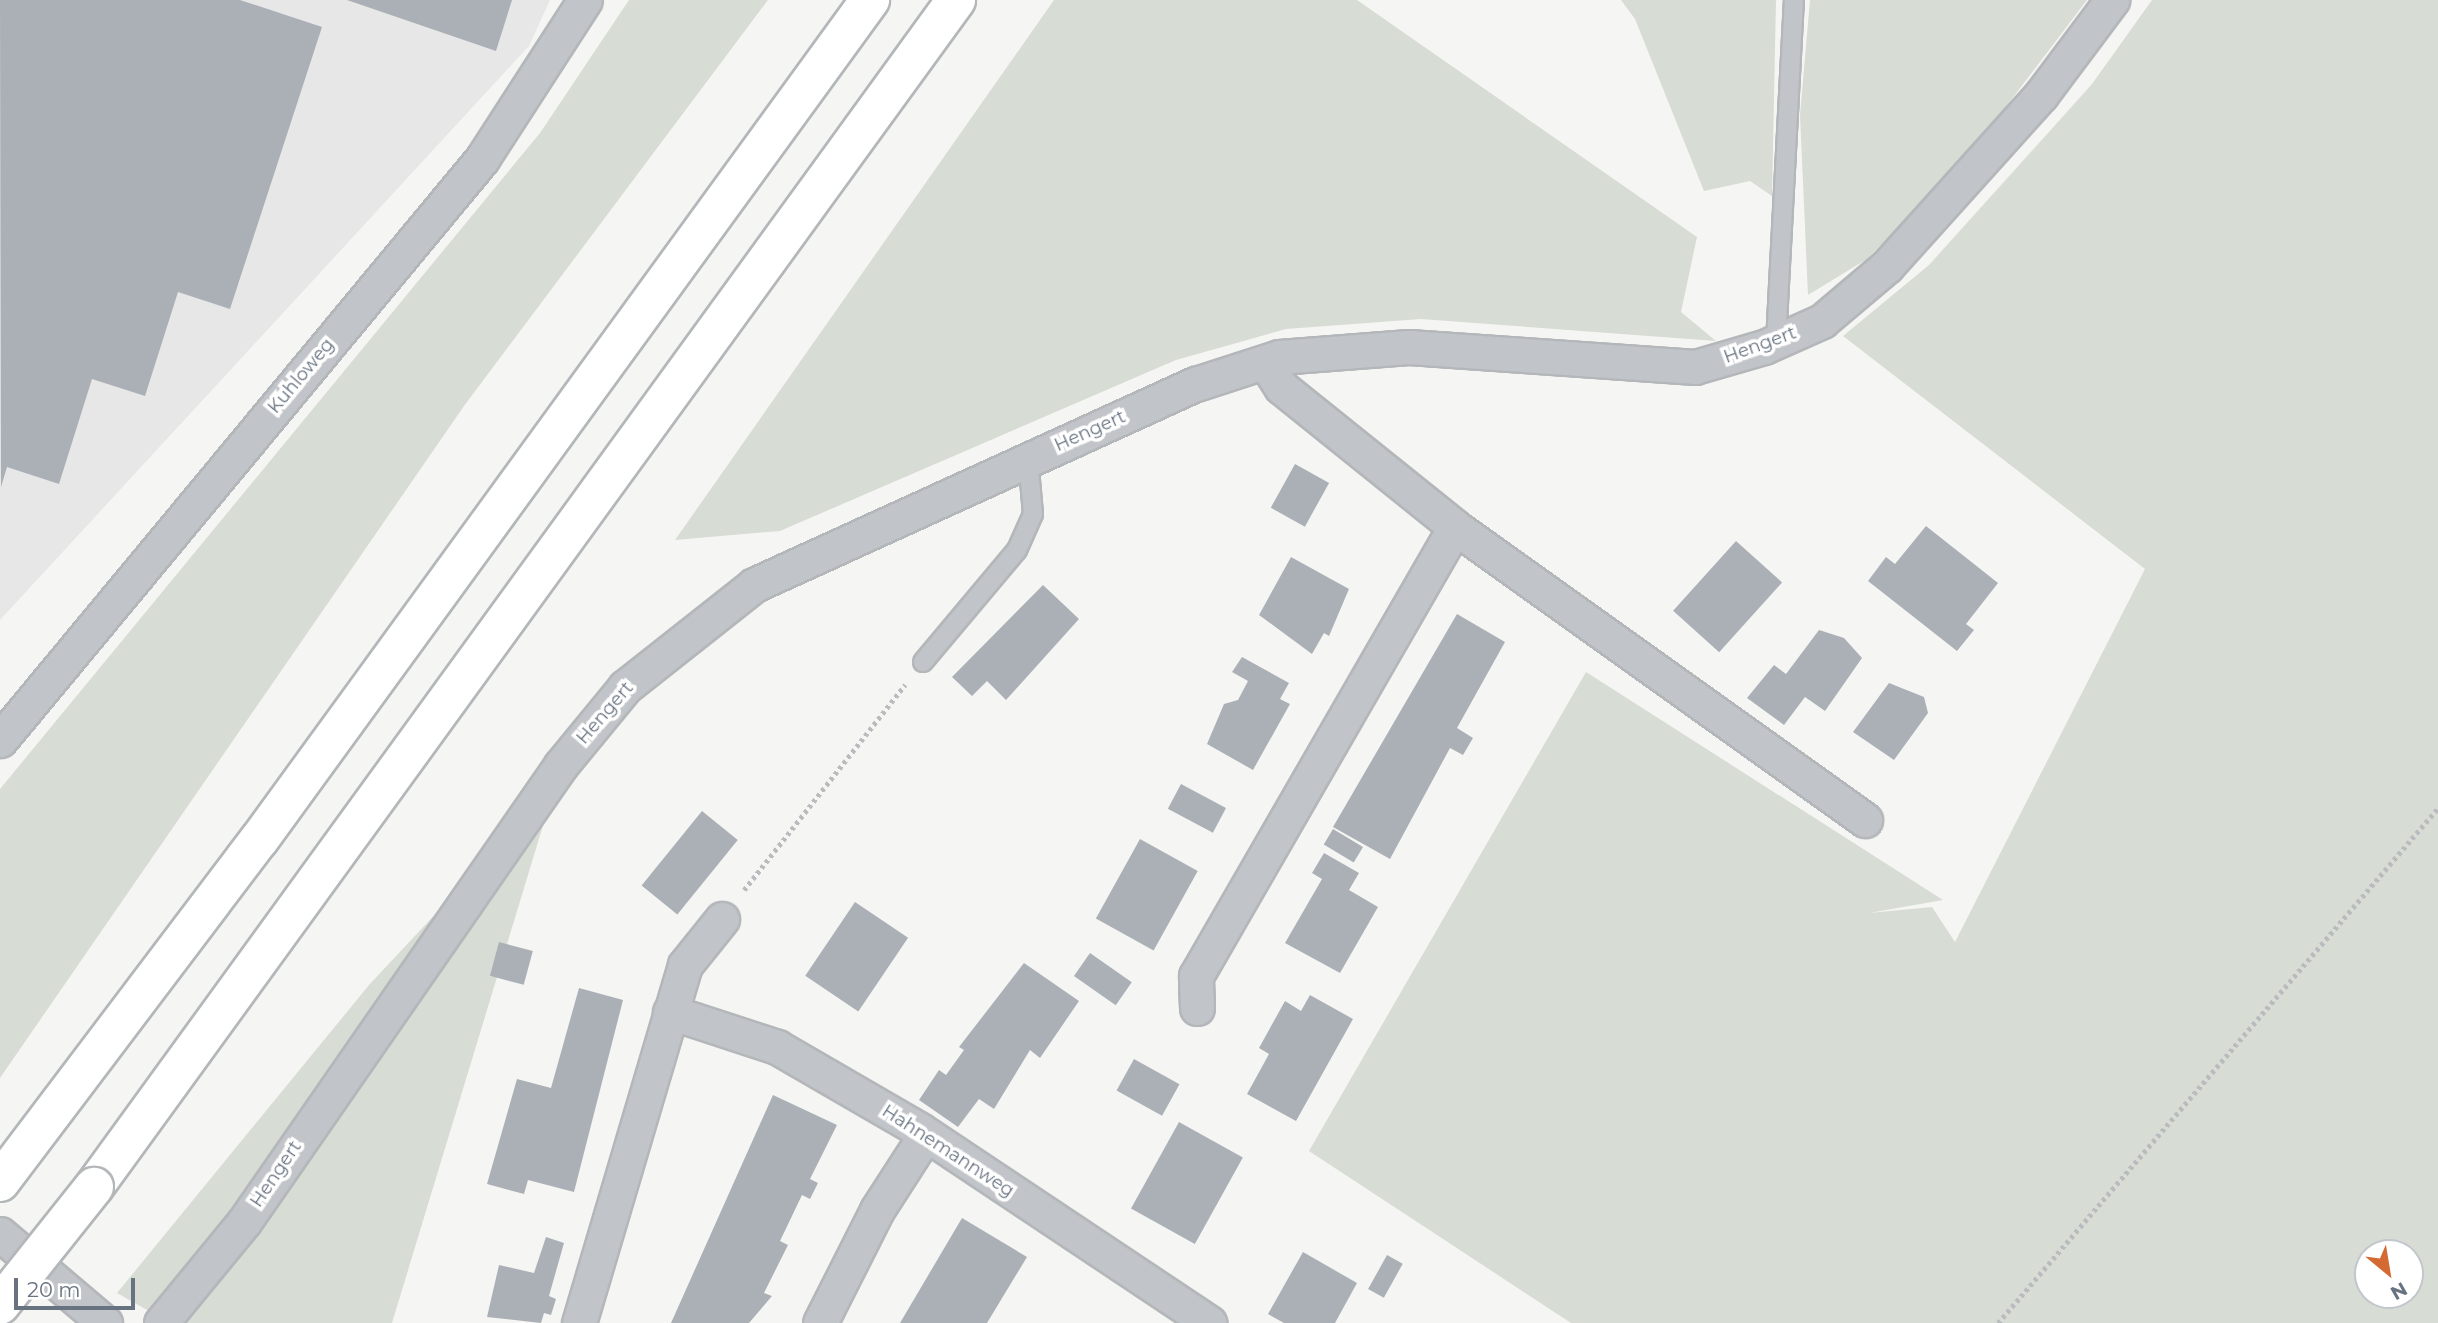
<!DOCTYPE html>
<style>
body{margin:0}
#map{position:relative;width:2438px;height:1323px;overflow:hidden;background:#f5f6f3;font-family:Montserrat,sans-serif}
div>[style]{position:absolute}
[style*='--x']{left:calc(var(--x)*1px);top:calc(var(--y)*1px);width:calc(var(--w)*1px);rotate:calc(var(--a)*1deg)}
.built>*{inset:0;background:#e6e7e6}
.green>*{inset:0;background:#d7dcd4}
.building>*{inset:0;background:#aab0b6;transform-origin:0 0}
.path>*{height:4.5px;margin-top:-2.25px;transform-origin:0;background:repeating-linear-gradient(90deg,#b9bbbe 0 3.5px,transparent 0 7px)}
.roads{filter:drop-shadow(2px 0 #b4b7ba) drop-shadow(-2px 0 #b4b7ba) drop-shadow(0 2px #b4b7ba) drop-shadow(0 -2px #b4b7ba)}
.lane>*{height:18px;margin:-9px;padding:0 9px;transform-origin:9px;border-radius:9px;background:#c1c4c8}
.street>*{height:33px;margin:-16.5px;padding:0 16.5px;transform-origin:16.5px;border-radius:16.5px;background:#c1c4c8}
.highway>*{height:38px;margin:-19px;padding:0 19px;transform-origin:19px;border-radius:19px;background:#fff}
.bridges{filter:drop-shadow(2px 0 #b4b7ba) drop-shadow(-2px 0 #b4b7ba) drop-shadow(0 2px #b4b7ba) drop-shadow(0 -2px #b4b7ba)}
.highway-bridge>*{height:38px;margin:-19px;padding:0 19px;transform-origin:19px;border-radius:19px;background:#fff}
span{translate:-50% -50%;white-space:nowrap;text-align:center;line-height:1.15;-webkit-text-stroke:7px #fff;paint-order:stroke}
.street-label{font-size:18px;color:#677381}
.north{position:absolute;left:2354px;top:1239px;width:70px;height:70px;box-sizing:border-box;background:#fff;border:2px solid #c2c7cd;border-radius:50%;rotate:150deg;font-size:19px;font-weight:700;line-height:28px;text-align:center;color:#677381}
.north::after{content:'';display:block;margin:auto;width:24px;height:32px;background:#d56934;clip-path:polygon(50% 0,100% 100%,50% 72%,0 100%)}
.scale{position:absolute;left:14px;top:1278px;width:121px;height:32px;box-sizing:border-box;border:4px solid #677381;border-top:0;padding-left:9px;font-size:21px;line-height:24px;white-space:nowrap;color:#677381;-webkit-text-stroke:5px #fff;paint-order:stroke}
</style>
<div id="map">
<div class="built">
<div style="clip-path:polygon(0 0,550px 0,529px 46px,0 620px)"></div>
</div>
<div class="green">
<div style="clip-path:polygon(629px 0,768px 0,464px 406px,0 1078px,0 789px,540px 133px)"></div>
<div style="clip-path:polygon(1054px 0,1357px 0,1697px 237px,1681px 312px,1716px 341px,1421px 319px,1286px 329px,1176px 360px,780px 531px,675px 540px)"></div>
<div style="clip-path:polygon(1621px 0,1776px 0,1772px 196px,1750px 181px,1704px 191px,1635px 19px)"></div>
<div style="clip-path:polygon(1810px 0,2087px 0,1964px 162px,1867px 259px,1808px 295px,1800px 115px)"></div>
<div style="clip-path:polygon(evenodd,2152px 0,2438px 0,2438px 1323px,1571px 1323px,1309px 1151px,1586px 672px,1943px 900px,1869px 913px,1932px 907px,1955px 942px,2145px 569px,1843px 336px,1929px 265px,2092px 84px,2152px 0,2368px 1253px,2410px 1253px,2410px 1295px,2368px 1295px,2368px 1253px)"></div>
<div style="clip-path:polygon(555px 786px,392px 1323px,170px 1323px,117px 1293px,369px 985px)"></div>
</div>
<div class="building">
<div style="clip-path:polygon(0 0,240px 0,322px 27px,230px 309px,178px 292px,145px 396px,92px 379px,59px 484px,7px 467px,1px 487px)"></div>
<div style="clip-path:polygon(347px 0,512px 0,496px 51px)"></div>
<div style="left:1295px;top:464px;width:39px;height:50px;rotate:29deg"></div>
<div style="clip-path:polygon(1926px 526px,1998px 583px,1966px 624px,1974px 630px,1957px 651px,1868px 581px,1886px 557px,1895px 564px)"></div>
<div style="left:1736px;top:541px;width:62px;height:94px;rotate:42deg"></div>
<div style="clip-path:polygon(1291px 557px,1349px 589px,1329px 636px,1324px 633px,1312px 654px,1259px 615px)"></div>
<div style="clip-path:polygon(1043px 585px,1079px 619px,1006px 700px,987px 681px,972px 696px,952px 677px)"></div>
<div style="clip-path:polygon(1457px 614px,1505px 642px,1457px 728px,1473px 738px,1463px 755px,1450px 748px,1390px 859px,1333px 827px)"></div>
<div style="clip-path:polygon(1819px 630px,1844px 638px,1862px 658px,1825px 711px,1805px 697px,1784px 725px,1747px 698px,1774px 665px,1786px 674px)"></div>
<div style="clip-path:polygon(1242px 657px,1289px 683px,1280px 699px,1290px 704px,1253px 770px,1207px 744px,1224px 704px,1238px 700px,1248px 681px,1232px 672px)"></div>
<div style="clip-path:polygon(1889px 683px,1924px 697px,1928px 713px,1894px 760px,1853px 732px)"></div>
<div style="left:1181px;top:784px;width:51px;height:28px;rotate:28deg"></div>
<div style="left:702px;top:811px;width:46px;height:96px;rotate:39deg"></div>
<div style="left:1333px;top:829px;width:35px;height:18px;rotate:31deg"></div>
<div style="left:1140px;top:839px;width:66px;height:91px;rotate:29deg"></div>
<div style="clip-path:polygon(1324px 853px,1359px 873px,1349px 890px,1378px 907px,1340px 973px,1285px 943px,1322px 879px,1312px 873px)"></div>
<div style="left:855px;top:902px;width:64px;height:89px;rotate:34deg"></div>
<div style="left:499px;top:942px;width:35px;height:35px;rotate:15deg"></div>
<div style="left:1090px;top:953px;width:51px;height:28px;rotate:35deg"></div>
<div style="clip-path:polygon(1024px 963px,1079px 1001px,1040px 1058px,1030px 1050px,994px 1109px,979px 1099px,958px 1127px,919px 1100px,939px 1070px,946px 1075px,964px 1050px,959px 1047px)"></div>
<div style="clip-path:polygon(579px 988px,623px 1000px,574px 1192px,528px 1180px,524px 1194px,487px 1184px,517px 1079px,551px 1088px)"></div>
<div style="clip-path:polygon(1310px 995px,1353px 1019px,1296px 1121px,1247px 1094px,1269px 1054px,1259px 1048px,1285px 1001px,1301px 1011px)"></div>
<div style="left:1134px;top:1059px;width:52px;height:36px;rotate:29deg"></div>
<div style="clip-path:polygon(773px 1095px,837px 1125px,810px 1179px,818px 1183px,810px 1199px,802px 1195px,780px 1241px,788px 1245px,764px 1293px,772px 1296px,749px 1323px,671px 1323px)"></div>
<div style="left:1179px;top:1122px;width:73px;height:99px;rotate:29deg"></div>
<div style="clip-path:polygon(962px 1218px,1027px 1257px,987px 1323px,900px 1323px)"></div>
<div style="clip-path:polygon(546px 1237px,564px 1243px,549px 1296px,556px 1299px,551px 1315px,544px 1313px,541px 1323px,487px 1317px,499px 1265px,534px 1273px)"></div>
<div style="clip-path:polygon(1303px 1252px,1357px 1283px,1335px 1323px,1284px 1323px,1268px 1314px)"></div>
<div style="left:1387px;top:1255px;width:18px;height:39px;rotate:29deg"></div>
</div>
<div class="path">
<div style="--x:744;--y:890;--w:261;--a:-51.9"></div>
<div style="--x:1998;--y:1323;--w:677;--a:-49.49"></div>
</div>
<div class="roads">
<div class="lane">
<div style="--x:1776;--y:342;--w:342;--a:-87"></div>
<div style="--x:923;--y:662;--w:146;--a:-50"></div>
<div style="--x:1017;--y:550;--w:39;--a:-66"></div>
<div style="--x:1033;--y:514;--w:56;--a:-95.1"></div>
</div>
<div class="street">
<div style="--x:1265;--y:362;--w:30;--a:57"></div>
<div style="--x:1281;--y:387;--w:223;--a:38.8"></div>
<div style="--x:1455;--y:527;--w:504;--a:35.55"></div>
<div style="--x:0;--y:740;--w:755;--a:-50.32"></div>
<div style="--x:482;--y:159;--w:189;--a:-57.1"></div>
<div style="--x:1197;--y:1008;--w:32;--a:-92"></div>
<div style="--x:1196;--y:976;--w:518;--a:-60.02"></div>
<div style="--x:670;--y:1012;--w:113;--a:18.1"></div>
<div style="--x:777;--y:1047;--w:165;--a:30.1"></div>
<div style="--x:920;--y:1130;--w:348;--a:33.7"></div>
<div style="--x:0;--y:1234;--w:138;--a:40.3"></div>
<div style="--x:161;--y:1323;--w:131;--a:-50.6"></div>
<div style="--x:244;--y:1222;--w:556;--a:-55.25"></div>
<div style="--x:561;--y:765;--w:101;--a:-50.6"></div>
<div style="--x:625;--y:687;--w:164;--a:-38.3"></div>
<div style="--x:754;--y:585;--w:486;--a:-24.5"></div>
<div style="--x:1196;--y:384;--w:87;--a:-18"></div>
<div style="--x:1279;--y:357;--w:130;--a:-4.4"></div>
<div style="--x:1409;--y:347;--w:287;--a:4"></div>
<div style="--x:1695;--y:367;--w:72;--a:-16.2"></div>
<div style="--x:1764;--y:347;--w:64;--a:-24.1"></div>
<div style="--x:1822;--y:321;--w:85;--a:-40.2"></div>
<div style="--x:1887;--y:266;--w:230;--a:-48"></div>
<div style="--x:2041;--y:95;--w:119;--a:-53.2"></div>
<div style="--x:579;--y:1323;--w:373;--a:-73.5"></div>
<div style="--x:685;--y:965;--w:59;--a:-51.2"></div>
<div style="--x:820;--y:1323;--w:127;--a:-63.2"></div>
<div style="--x:877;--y:1210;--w:90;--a:-57.2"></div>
</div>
<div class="highway">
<div style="--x:0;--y:1182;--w:429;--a:-52.9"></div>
<div style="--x:259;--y:840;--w:1039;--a:-53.97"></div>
<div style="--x:94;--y:1187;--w:1467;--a:-54.01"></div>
</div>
</div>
<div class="bridges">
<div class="highway-bridge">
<div style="--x:0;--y:1305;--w:151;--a:-51.5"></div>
</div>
</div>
<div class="street-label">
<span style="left:1760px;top:345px;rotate:-20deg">Hengert</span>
<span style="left:301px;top:376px;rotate:-50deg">Kuhloweg</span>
<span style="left:1090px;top:431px;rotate:-24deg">Hengert</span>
<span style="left:605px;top:713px;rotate:-49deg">Hengert</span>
<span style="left:948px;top:1151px;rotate:33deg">Hahnemannweg</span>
<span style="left:276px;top:1174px;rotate:-56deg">Hengert</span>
</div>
<div class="north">N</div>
<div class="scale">20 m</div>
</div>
